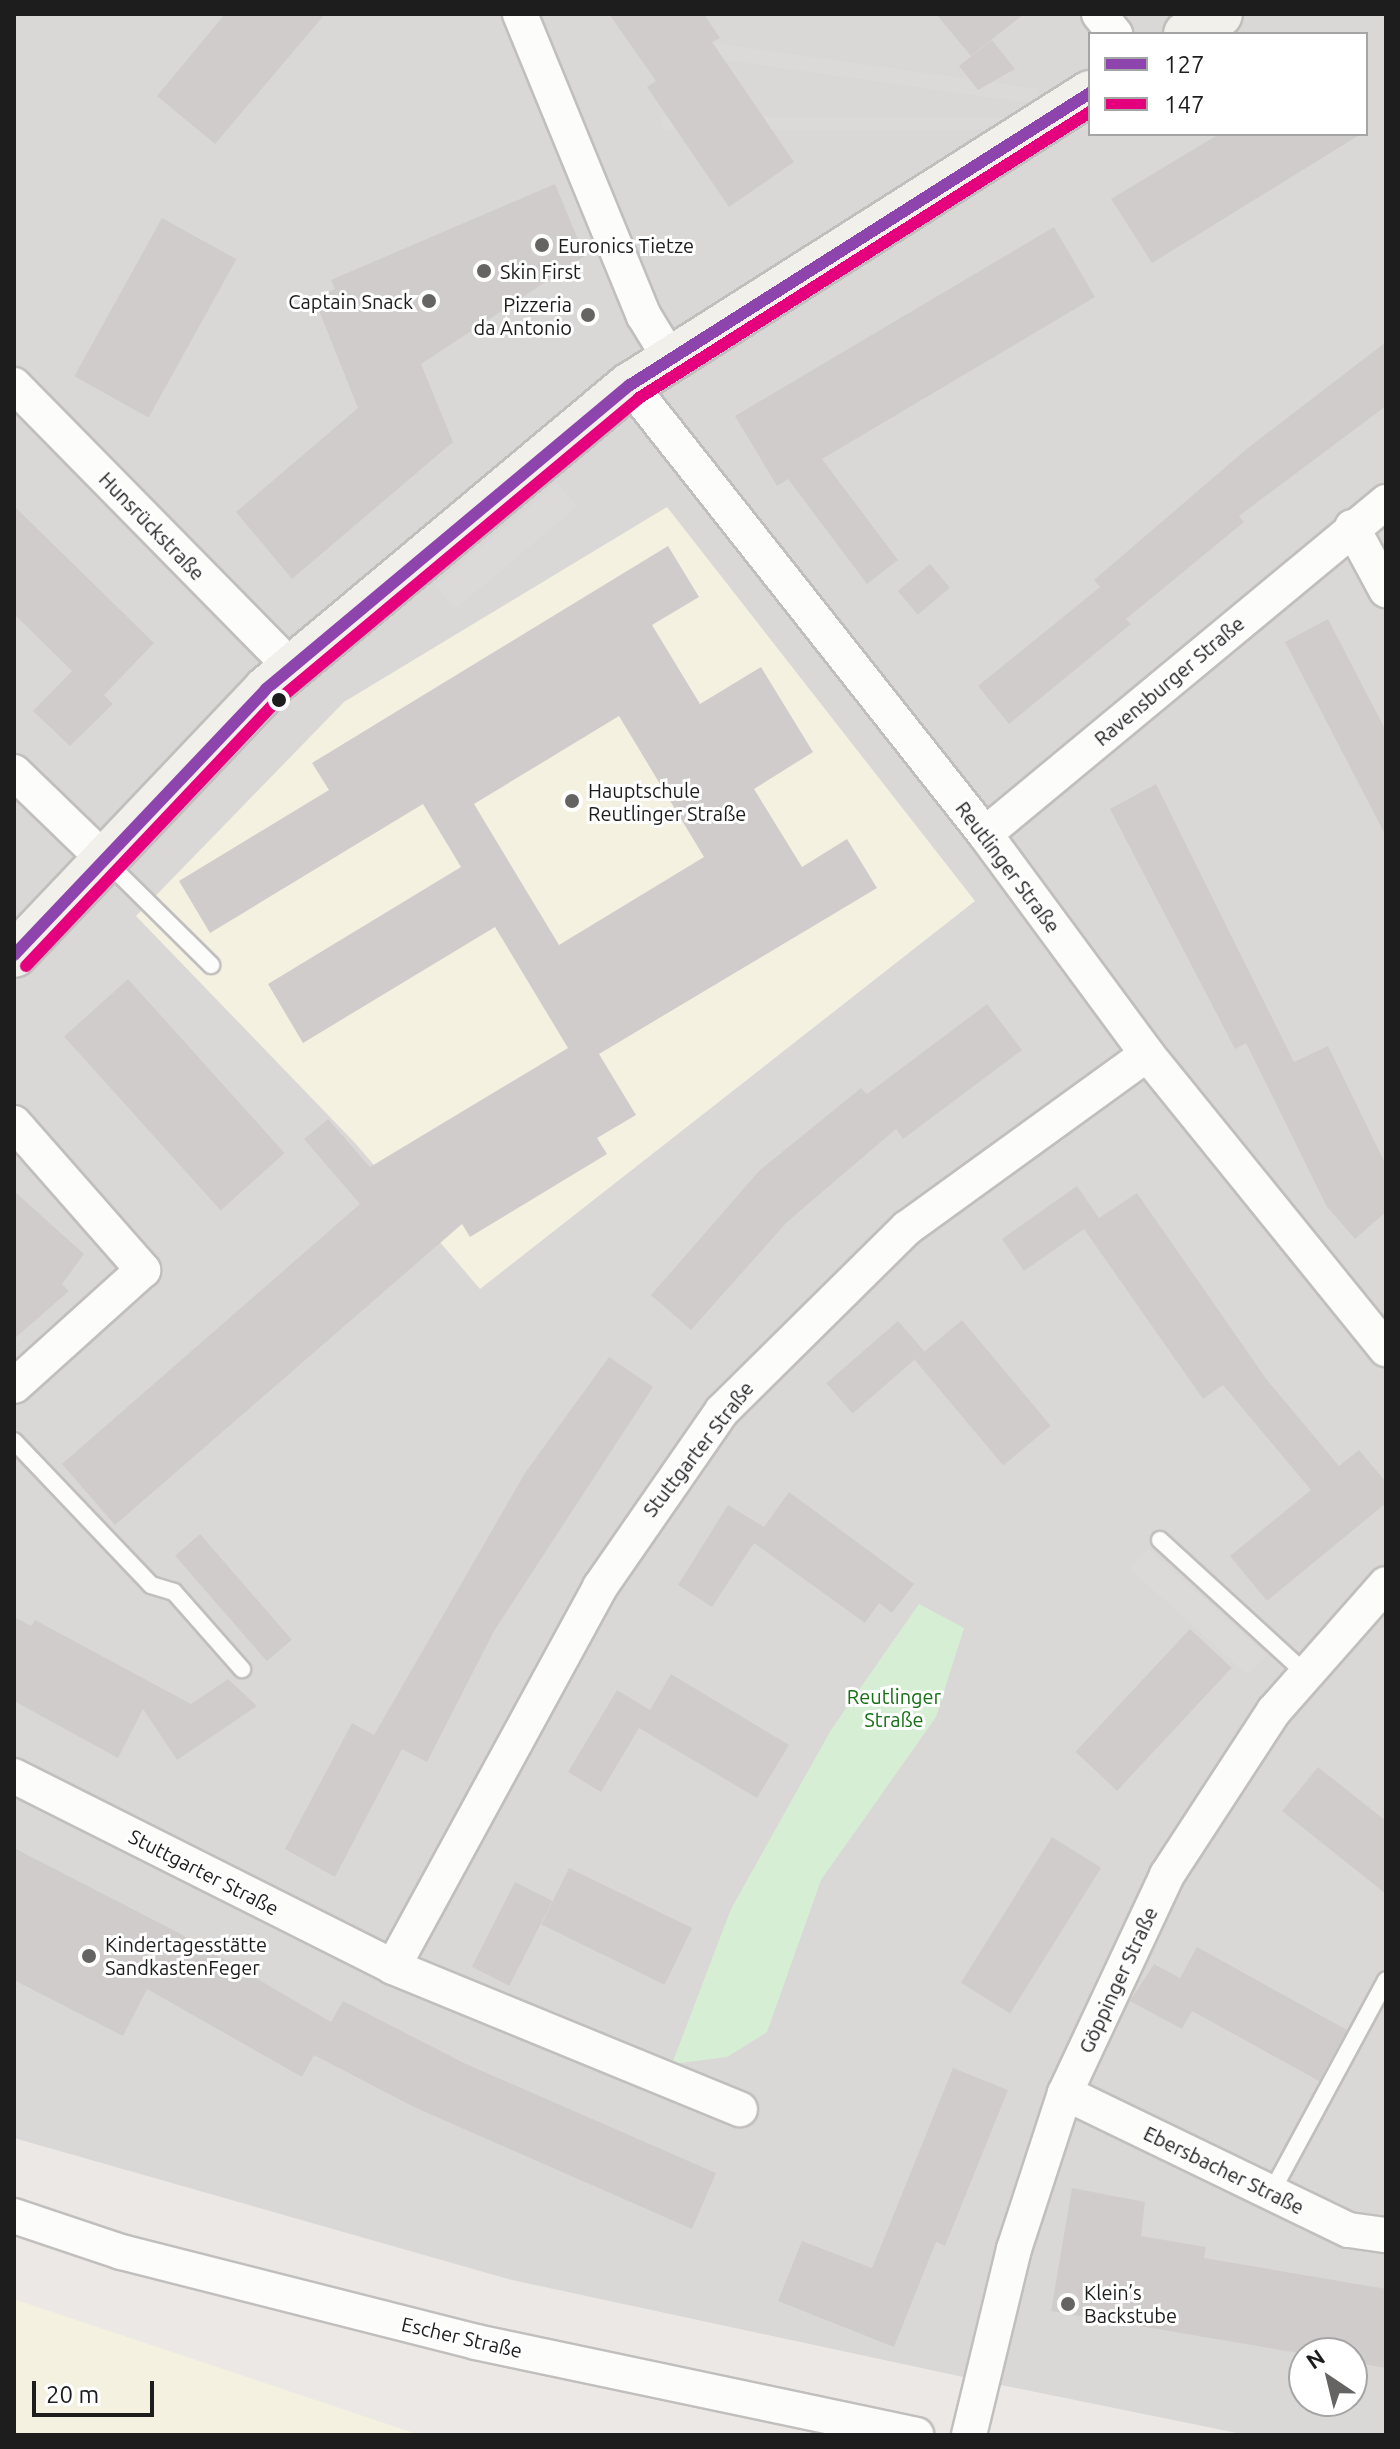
<!DOCTYPE html>
<meta charset="utf-8">
<style>
body{margin:0}
#map{position:relative;width:1400px;height:2449px;overflow:hidden;background:#ebe8e5;font-family:Ubuntu,sans-serif}
div>[style]{position:absolute}
[style*='--x']{left:calc(var(--x)*1px);top:calc(var(--y)*1px);width:calc(var(--w)*1px);rotate:calc(var(--a)*1deg)}
.residential>*{inset:0;background:#dad8d7}
.education>*{inset:0;background:#f4f1e1}
.park>*{inset:0;background:#d6eed3}
.parking>*{inset:0;background:#dbdad9;transform-origin:0 0}
.building>*{inset:0;background:#d0cccb;transform-origin:0 0}
.roads{filter:drop-shadow(2px 0 #c1bfbe) drop-shadow(-2px 0 #c1bfbe) drop-shadow(0 2px #c1bfbe) drop-shadow(0 -2px #c1bfbe)}
.lane>*{height:16px;margin:-8px;padding:0 8px;transform-origin:8px;border-radius:8px;background:#fcfcfb}
.street>*{height:34px;margin:-17px;padding:0 17px;transform-origin:17px;border-radius:17px;background:#fcfcfb}
.secondary>*{height:44px;margin:-22px;padding:0 22px;transform-origin:22px;border-radius:22px;background:#f2f0ea}
.bus-1>*{height:12px;margin:-6px;padding:0 6px;transform-origin:6px;border-radius:6px;background:#8e44ad}
.bus-2>*{height:12px;margin:-6px;padding:0 6px;transform-origin:6px;border-radius:6px;background:#e5007d}
.dots>*{width:22px;height:22px;translate:-50% -50%;box-sizing:border-box;border:4px solid #fff;border-radius:50%}
span{translate:-50% -50%;white-space:nowrap;text-align:center;line-height:1.15;-webkit-text-stroke:6px #fff;paint-order:stroke}
.poi-label{font-size:20px;color:#1d1d1d}
.left{translate:0 -50%;text-align:left}
.right{translate:-100% -50%;text-align:right}
.street-label{font-size:20px;color:#1d1d1d}
.park-label{font-size:20px;color:#176f16}
.frame{position:absolute;inset:0;border:16px solid #1d1d1d;pointer-events:none}
.legend{position:absolute;left:1088px;top:32px;width:280px;height:104px;box-sizing:border-box;background:#fff;border:2px solid #a5a5a5;margin:0;padding:10px 14px;list-style:none;font-size:24px;color:#1d1d1d}
.legend li{display:flex;align-items:center;gap:16px;height:40px}
.legend b{width:40px;border:2px solid #a5a5a5}
.north{position:absolute;left:1288px;top:2337px;width:80px;height:80px;box-sizing:border-box;background:#fff;border:2px solid #a5a5a5;border-radius:50%;rotate:325deg;font-size:22px;font-weight:700;line-height:32px;text-align:center;color:#1d1d1d}
.north::after{content:'';display:block;margin:auto;width:28px;height:36px;background:#656463;clip-path:polygon(50% 0,100% 100%,50% 72%,0 100%)}
.scale{position:absolute;left:32px;top:2381px;width:122px;height:36px;box-sizing:border-box;border:4px solid #1d1d1d;border-top:0;padding-left:10px;font-size:24px;line-height:28px;white-space:nowrap;color:#1d1d1d;-webkit-text-stroke:6px #fff;paint-order:stroke}
</style>
<div id="map">
<div class="residential">
<div style="clip-path:polygon(evenodd,14px 14px,1386px 14px,1386px 2435px,1247px 2435px,996px 2384px,512px 2280px,14px 2138px,14px 14px,1090px 34px,1366px 34px,1366px 134px,1090px 134px,1090px 34px,14px 14px,1304px 2353px,1352px 2353px,1352px 2401px,1304px 2401px,1304px 2353px)"></div>
</div>
<div class="education">
<div style="clip-path:polygon(667px 507px,975px 901px,480px 1289px,356px 1144px,136px 916px,344px 702px)"></div>
<div style="clip-path:polygon(14px 2299px,420px 2435px,14px 2435px)"></div>
</div>
<div class="park">
<div style="clip-path:polygon(919px 1604px,964px 1628px,936px 1717px,821px 1880px,767px 2032px,727px 2057px,672px 2064px,731px 1909px,831px 1730px)"></div>
</div>
<div class="parking">
<div style="left:1039px;top:89px;width:15px;height:350px;rotate:98deg"></div>
<div style="left:1090px;top:117px;width:13px;height:428px;rotate:90deg"></div>
<div style="left:557px;top:483px;width:31px;height:159px;rotate:50deg"></div>
<div style="left:1148px;top:1548px;width:160px;height:28px;rotate:42deg"></div>
</div>
<div class="building">
<div style="clip-path:polygon(225px 14px,325px 14px,215px 144px,157px 96px)"></div>
<div style="clip-path:polygon(609px 14px,704px 14px,720px 38px,712px 42px,794px 162px,729px 207px,647px 87px,656px 81px)"></div>
<div style="clip-path:polygon(936px 14px,1024px 14px,971px 56px)"></div>
<div style="clip-path:polygon(992px 40px,1015px 69px,978px 90px,959px 66px)"></div>
<div style="clip-path:polygon(1219px 134px,1361px 134px,1152px 263px,1111px 199px)"></div>
<div style="clip-path:polygon(555px 184px,585px 256px,421px 364px,453px 442px,292px 579px,236px 512px,358px 408px,314px 298px,335px 289px,331px 280px)"></div>
<div style="left:162px;top:218px;width:85px;height:181px;rotate:29deg"></div>
<div style="clip-path:polygon(1054px 227px,1095px 297px,822px 459px,898px 560px,867px 584px,788px 479px,777px 486px,735px 416px)"></div>
<div style="clip-path:polygon(1386px 342px,1386px 406px,1239px 516px,1244px 522px,1126px 619px,1131px 624px,1009px 724px,978px 686px,1100px 587px,1094px 580px,1249px 447px)"></div>
<div style="clip-path:polygon(14px 506px,154px 643px,104px 695px,113px 704px,70px 746px,33px 711px,72px 671px,14px 614px)"></div>
<div style="clip-path:polygon(evenodd,668px 546px,699px 597px,652px 625px,700px 704px,761px 667px,813px 752px,754px 789px,802px 867px,847px 839px,877px 888px,599px 1054px,636px 1115px,597px 1138px,607px 1154px,470px 1237px,462px 1224px,115px 1525px,62px 1464px,360px 1204px,304px 1139px,328px 1119px,370px 1167px,568px 1048px,495px 927px,303px 1043px,268px 984px,461px 867px,423px 804px,210px 933px,179px 881px,329px 790px,312px 763px,668px 546px,619px 716px,704px 857px,559px 945px,474px 804px,619px 716px)"></div>
<div style="left:930px;top:564px;width:31px;height:42px;rotate:50deg"></div>
<div style="clip-path:polygon(1328px 619px,1386px 731px,1386px 836px,1285px 642px)"></div>
<div style="clip-path:polygon(1156px 784px,1294px 1062px,1328px 1046px,1386px 1165px,1386px 1212px,1355px 1239px,1327px 1207px,1246px 1043px,1235px 1049px,1110px 809px)"></div>
<div style="left:128px;top:979px;width:234px;height:86px;rotate:48deg"></div>
<div style="clip-path:polygon(987px 1004px,1022px 1050px,903px 1139px,896px 1129px,787px 1222px,691px 1330px,651px 1295px,759px 1171px,861px 1088px,867px 1094px)"></div>
<div style="clip-path:polygon(1077px 1186px,1099px 1218px,1137px 1193px,1267px 1380px,1339px 1466px,1359px 1450px,1386px 1482px,1386px 1503px,1267px 1601px,1230px 1556px,1311px 1490px,1223px 1385px,1203px 1399px,1084px 1229px,1024px 1271px,1002px 1239px)"></div>
<div style="clip-path:polygon(14px 1191px,84px 1254px,62px 1284px,69px 1291px,14px 1339px)"></div>
<div style="left:962px;top:1320px;width:138px;height:62px;rotate:50deg"></div>
<div style="left:898px;top:1321px;width:40px;height:95px;rotate:49deg"></div>
<div style="clip-path:polygon(609px 1357px,653px 1387px,494px 1631px,427px 1762px,402px 1749px,335px 1877px,285px 1849px,352px 1723px,374px 1735px,525px 1473px)"></div>
<div style="clip-path:polygon(789px 1492px,914px 1584px,892px 1613px,879px 1603px,865px 1623px,754px 1543px,712px 1607px,678px 1585px,728px 1505px,764px 1527px)"></div>
<div style="left:200px;top:1534px;width:140px;height:33px;rotate:49deg"></div>
<div style="clip-path:polygon(14px 1617px,31px 1626px,35px 1620px,191px 1704px,228px 1679px,257px 1706px,177px 1760px,143px 1709px,118px 1758px,14px 1701px)"></div>
<div style="left:1190px;top:1629px;width:57px;height:168px;rotate:43deg"></div>
<div style="clip-path:polygon(671px 1674px,789px 1745px,757px 1798px,639px 1728px,601px 1792px,568px 1772px,617px 1690px,650px 1710px)"></div>
<div style="clip-path:polygon(1318px 1767px,1386px 1821px,1386px 1894px,1282px 1811px)"></div>
<div style="left:1052px;top:1837px;width:58px;height:172px;rotate:32deg"></div>
<div style="clip-path:polygon(14px 1848px,177px 1932px,331px 2022px,343px 2001px,466px 2064px,716px 2173px,692px 2229px,414px 2107px,314px 2055px,302px 2077px,147px 1989px,123px 2036px,14px 1980px)"></div>
<div style="left:569px;top:1868px;width:137px;height:63px;rotate:26deg"></div>
<div style="left:515px;top:1882px;width:42px;height:95px;rotate:27deg"></div>
<div style="clip-path:polygon(1197px 1947px,1347px 2030px,1319px 2081px,1192px 2011px,1182px 2029px,1130px 2001px,1154px 1964px,1180px 1978px)"></div>
<div style="clip-path:polygon(953px 2068px,1008px 2090px,945px 2246px,936px 2242px,894px 2347px,778px 2301px,802px 2241px,872px 2268px)"></div>
<div style="clip-path:polygon(1072px 2188px,1145px 2202px,1141px 2236px,1206px 2247px,1204px 2258px,1386px 2289px,1386px 2368px,1352px 2362px,1352px 2353px,1304px 2354px,1051px 2311px)"></div>
</div>
<div class="roads">
<div class="lane">
<div style="--x:106;--y:861;--w:148;--a:44.7"></div>
<div style="--x:14;--y:1441;--w:199;--a:46.4"></div>
<div style="--x:151;--y:1585;--w:24;--a:17"></div>
<div style="--x:174;--y:1592;--w:103;--a:48.6"></div>
<div style="--x:1160;--y:1540;--w:197;--a:42.5"></div>
<div style="--x:1271;--y:2193;--w:242;--a:-61.6"></div>
</div>
<div class="street">
<div style="--x:520;--y:14;--w:326;--a:67.7"></div>
<div style="--x:644;--y:316;--w:48;--a:58.6"></div>
<div style="--x:1099;--y:14;--w:26;--a:51"></div>
<div style="--x:14;--y:385;--w:395;--a:45.5"></div>
<div style="--x:630;--y:385;--w:572;--a:51.67"></div>
<div style="--x:985;--y:834;--w:273;--a:53.6"></div>
<div style="--x:1147;--y:1054;--w:380;--a:51"></div>
<div style="--x:1352;--y:527;--w:72;--a:61.6"></div>
<div style="--x:14;--y:772;--w:128;--a:44.1"></div>
<div style="--x:985;--y:834;--w:521;--a:-39.62"></div>
<div style="--x:14;--y:1123;--w:196;--a:48.7"></div>
<div style="--x:143;--y:1270;--w:173;--a:138"></div>
<div style="--x:14;--y:1776;--w:424;--a:26.7"></div>
<div style="--x:393;--y:1967;--w:433;--a:-61.4"></div>
<div style="--x:600;--y:1587;--w:214;--a:-55.3"></div>
<div style="--x:722;--y:1411;--w:260;--a:-44.7"></div>
<div style="--x:907;--y:1228;--w:296;--a:-35.9"></div>
<div style="--x:393;--y:1967;--w:375;--a:22.3"></div>
<div style="--x:1065;--y:2093;--w:315;--a:25.8"></div>
<div style="--x:1349;--y:2230;--w:37;--a:8"></div>
<div style="--x:14;--y:2216;--w:113;--a:18.6"></div>
<div style="--x:121;--y:2252;--w:366;--a:14.2"></div>
<div style="--x:476;--y:2342;--w:450;--a:11.9"></div>
<div style="--x:969;--y:2435;--w:191;--a:-76.4"></div>
<div style="--x:1014;--y:2249;--w:164;--a:-71.9"></div>
<div style="--x:1065;--y:2093;--w:241;--a:-64.9"></div>
<div style="--x:1167;--y:1875;--w:196;--a:-56.9"></div>
<div style="--x:1274;--y:1711;--w:169;--a:-48.6"></div>
</div>
<div class="secondary">
<div style="--x:1186;--y:34;--w:39;--a:-30"></div>
<div style="--x:14;--y:955;--w:366;--a:-46.5"></div>
<div style="--x:266;--y:689;--w:474;--a:-39.9"></div>
<div style="--x:630;--y:385;--w:545;--a:-32.41"></div>
</div>
</div>
<div class="bus-1">
<div style="--x:14;--y:955;--w:366;--a:-46.5"></div>
<div style="--x:266;--y:689;--w:474;--a:-39.9"></div>
<div style="--x:630;--y:385;--w:545;--a:-32.41"></div>
</div>
<div class="bus-2">
<div style="--x:26;--y:966;--w:365;--a:-46.6"></div>
<div style="--x:277;--y:701;--w:472;--a:-39.9"></div>
<div style="--x:639;--y:398;--w:534;--a:-32.38"></div>
</div>
<div class="dots">
<div style="left:542px;top:245px;background:#656463"></div>
<div style="left:484px;top:271px;background:#656463"></div>
<div style="left:429px;top:301px;background:#656463"></div>
<div style="left:588px;top:315px;background:#656463"></div>
<div style="left:279px;top:700px;background:#1d1d1d"></div>
<div style="left:572px;top:801px;background:#656463"></div>
<div style="left:89px;top:1956px;background:#656463"></div>
<div style="left:1068px;top:2304px;background:#656463"></div>
</div>
<div class="poi-label">
<span class="left" style="left:558px;top:245px">Euronics Tietze</span>
<span class="left" style="left:500px;top:271px">Skin First</span>
<span class="right" style="left:413px;top:301px">Captain Snack</span>
<span class="right" style="left:572px;top:316px">Pizzeria<br>da Antonio</span>
<span class="left" style="left:588px;top:802px">Hauptschule<br>Reutlinger Straße</span>
<span class="left" style="left:105px;top:1956px">Kindertagesstätte<br>SandkastenFeger</span>
<span class="left" style="left:1084px;top:2304px">Klein’s<br>Backstube</span>
</div>
<div class="street-label">
<span style="left:152px;top:526px;rotate:46deg">Hunsrückstraße</span>
<span style="left:1169px;top:681px;rotate:-40deg">Ravensburger Straße</span>
<span style="left:1008px;top:867px;rotate:53deg">Reutlinger Straße</span>
<span style="left:698px;top:1449px;rotate:-52deg">Stuttgarter Straße</span>
<span style="left:204px;top:1872px;rotate:27deg">Stuttgarter Straße</span>
<span style="left:1118px;top:1980px;rotate:-65deg">Göppinger Straße</span>
<span style="left:1224px;top:2170px;rotate:26deg">Ebersbacher Straße</span>
<span style="left:462px;top:2337px;rotate:13deg">Escher Straße</span>
</div>
<div class="park-label">
<span style="left:894px;top:1708px">Reutlinger<br>Straße</span>
</div>
<div class="frame"></div>
<ul class="legend">
<li><b style="height:10px;background:#8e44ad"></b>127</li>
<li><b style="height:10px;background:#e5007d"></b>147</li>
</ul>
<div class="north">N</div>
<div class="scale">20 m</div>
</div>
